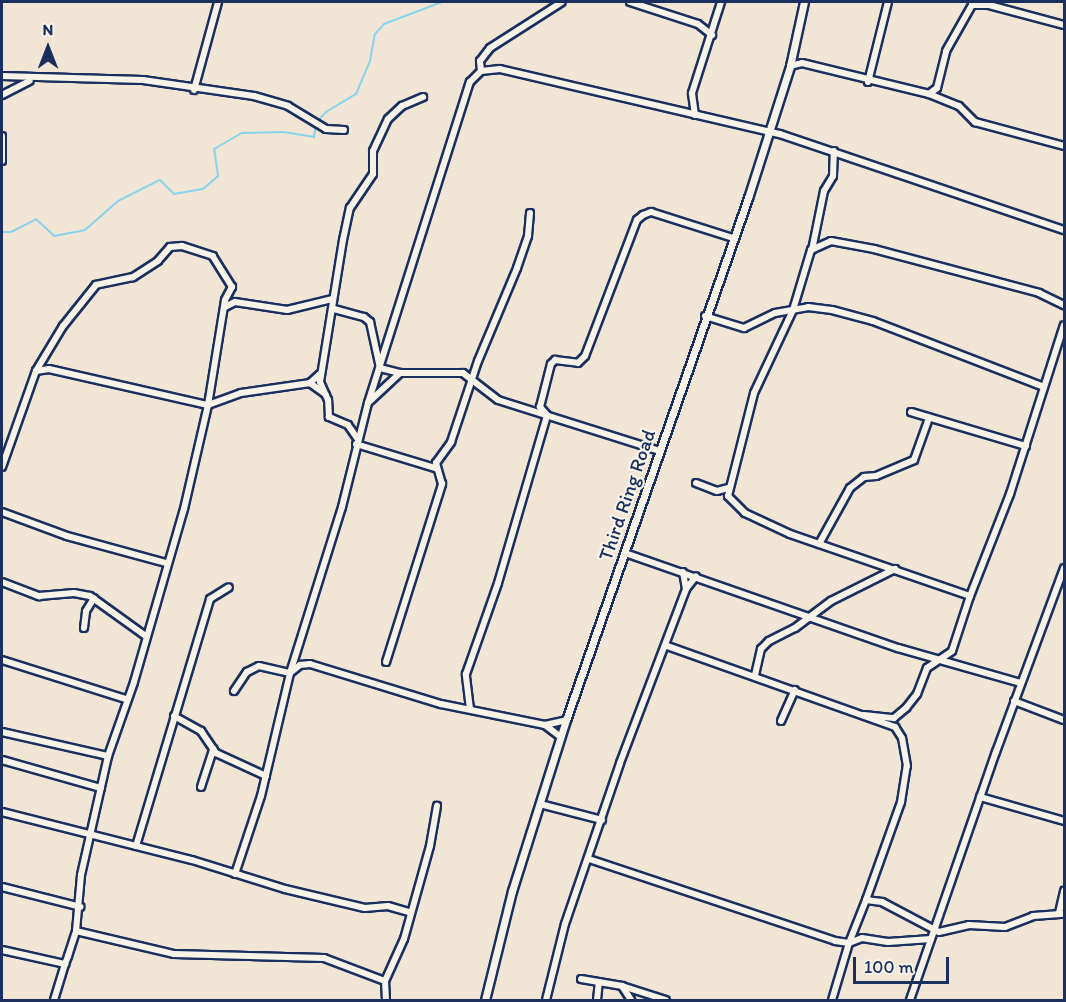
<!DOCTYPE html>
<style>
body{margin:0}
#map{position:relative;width:1066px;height:1002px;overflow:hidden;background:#f1e5d5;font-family:Itim,sans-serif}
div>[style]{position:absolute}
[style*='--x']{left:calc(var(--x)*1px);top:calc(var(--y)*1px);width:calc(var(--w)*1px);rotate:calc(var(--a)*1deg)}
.stream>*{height:2px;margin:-1px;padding:0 1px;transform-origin:1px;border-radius:1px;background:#8bd3ec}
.roads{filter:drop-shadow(2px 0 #1b2f5e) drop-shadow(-2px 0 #1b2f5e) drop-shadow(0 2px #1b2f5e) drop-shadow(0 -2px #1b2f5e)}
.minor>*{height:6px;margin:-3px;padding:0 3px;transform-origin:3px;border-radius:3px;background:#f7f3e8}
.tertiary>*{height:7px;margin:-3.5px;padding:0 3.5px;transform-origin:3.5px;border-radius:3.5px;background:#f7f3e8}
span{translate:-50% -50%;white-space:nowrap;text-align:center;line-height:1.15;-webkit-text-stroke:4.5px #f7f3e8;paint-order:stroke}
.street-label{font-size:20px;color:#1b2f5e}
.frame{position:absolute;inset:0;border:3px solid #1b2f5e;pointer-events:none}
.north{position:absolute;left:18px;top:18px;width:60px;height:60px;-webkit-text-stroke:4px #f7f3e8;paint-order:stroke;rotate:0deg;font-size:16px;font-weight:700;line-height:24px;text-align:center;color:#1b2f5e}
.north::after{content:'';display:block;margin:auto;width:21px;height:27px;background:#1b2f5e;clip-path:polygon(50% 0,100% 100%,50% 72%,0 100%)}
.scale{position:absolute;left:853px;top:957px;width:96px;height:27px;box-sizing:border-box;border:3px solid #1b2f5e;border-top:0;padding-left:8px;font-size:18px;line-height:21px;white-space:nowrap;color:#1b2f5e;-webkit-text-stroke:4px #f7f3e8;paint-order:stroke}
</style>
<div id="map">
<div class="stream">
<div style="--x:2;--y:232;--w:9;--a:0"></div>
<div style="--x:11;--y:232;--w:28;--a:-27"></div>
<div style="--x:36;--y:219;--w:25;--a:43"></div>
<div style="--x:54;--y:236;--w:32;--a:-11"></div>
<div style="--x:85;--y:230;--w:44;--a:-41.3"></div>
<div style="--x:118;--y:201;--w:47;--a:-26.6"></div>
<div style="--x:160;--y:180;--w:20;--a:45"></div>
<div style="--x:174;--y:194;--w:29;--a:-10"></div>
<div style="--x:203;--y:189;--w:20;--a:-41"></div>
<div style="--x:218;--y:176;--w:27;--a:-98"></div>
<div style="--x:214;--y:149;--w:32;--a:-30"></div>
<div style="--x:242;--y:133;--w:41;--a:-1.4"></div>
<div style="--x:283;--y:132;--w:31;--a:9"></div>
<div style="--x:314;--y:137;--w:14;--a:-82"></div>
<div style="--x:316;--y:123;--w:15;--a:-48"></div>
<div style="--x:326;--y:112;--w:35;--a:-31"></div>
<div style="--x:356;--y:94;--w:36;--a:-67"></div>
<div style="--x:370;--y:61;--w:27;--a:-80"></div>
<div style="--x:375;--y:34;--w:13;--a:-48"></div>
<div style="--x:384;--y:24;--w:62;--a:-20.8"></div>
</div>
<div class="roads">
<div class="minor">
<div style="--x:630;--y:2;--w:71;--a:17.9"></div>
<div style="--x:698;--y:24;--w:18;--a:38"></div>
<div style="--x:790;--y:66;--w:12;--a:-14"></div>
<div style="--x:802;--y:63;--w:131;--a:13.7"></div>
<div style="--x:929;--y:94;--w:32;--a:22"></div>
<div style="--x:959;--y:106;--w:23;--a:45"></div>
<div style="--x:975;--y:122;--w:92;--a:15.1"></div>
<div style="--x:481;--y:71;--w:10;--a:-96"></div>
<div style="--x:480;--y:61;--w:16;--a:-52"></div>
<div style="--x:490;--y:48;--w:85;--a:-32.6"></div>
<div style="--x:2;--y:76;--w:141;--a:1.6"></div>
<div style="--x:143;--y:80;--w:112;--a:8.2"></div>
<div style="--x:254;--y:96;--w:35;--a:16"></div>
<div style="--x:288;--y:106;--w:44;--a:31.2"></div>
<div style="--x:326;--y:129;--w:18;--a:3"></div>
<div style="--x:868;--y:82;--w:82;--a:-76"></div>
<div style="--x:194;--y:90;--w:91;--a:-74.7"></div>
<div style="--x:929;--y:94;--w:10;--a:-37"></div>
<div style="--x:937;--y:88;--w:38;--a:-76"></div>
<div style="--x:946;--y:51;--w:53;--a:-60.5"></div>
<div style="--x:972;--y:5;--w:17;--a:0"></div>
<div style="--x:989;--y:5;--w:78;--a:14.9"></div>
<div style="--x:2;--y:95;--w:31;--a:-27"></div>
<div style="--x:695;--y:115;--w:22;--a:-98"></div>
<div style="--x:692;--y:93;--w:96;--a:-72.3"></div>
<div style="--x:2;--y:136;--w:25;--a:90"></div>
<div style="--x:812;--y:250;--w:60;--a:-78.5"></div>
<div style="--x:824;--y:191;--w:17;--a:-59"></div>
<div style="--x:833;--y:176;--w:25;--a:-88"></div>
<div style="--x:225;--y:307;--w:11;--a:-27"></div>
<div style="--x:235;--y:302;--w:53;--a:8.7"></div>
<div style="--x:287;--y:310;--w:46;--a:-13.7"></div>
<div style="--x:334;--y:309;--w:31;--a:15"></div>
<div style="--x:364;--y:317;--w:8;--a:40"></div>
<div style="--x:370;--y:322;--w:47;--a:77.7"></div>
<div style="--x:380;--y:368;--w:21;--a:14"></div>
<div style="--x:400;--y:373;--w:63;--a:0"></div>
<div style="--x:463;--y:373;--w:44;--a:37.6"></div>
<div style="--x:498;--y:400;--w:170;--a:17.5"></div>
<div style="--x:705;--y:316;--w:41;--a:17.1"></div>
<div style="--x:744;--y:328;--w:34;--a:-26"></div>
<div style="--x:775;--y:313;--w:34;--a:-10"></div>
<div style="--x:808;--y:307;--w:24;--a:7"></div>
<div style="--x:832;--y:310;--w:42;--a:15"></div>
<div style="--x:873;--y:321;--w:183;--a:21.1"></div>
<div style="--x:310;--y:383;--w:19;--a:36"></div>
<div style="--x:370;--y:401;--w:41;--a:-43"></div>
<div style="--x:911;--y:412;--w:120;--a:16.5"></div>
<div style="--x:357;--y:438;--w:16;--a:-125"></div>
<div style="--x:348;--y:425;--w:21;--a:-157"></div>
<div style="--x:329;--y:417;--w:17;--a:-93"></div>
<div style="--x:328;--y:400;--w:20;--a:-114"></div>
<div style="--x:320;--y:382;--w:144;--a:-80.8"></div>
<div style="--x:343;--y:240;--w:33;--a:-78"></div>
<div style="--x:350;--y:208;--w:41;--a:-55.9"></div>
<div style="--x:373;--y:174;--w:23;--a:-90"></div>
<div style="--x:373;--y:151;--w:35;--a:-65"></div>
<div style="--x:388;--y:119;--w:19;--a:-43"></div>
<div style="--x:402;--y:106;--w:23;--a:-23"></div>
<div style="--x:356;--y:444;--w:83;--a:16.9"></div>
<div style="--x:2;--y:467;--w:102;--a:-70.5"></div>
<div style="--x:36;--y:371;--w:13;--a:-9"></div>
<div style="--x:49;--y:369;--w:163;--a:12.8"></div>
<div style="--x:208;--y:405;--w:35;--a:-20"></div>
<div style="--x:241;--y:393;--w:70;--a:-8.2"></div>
<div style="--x:310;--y:383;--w:13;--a:-42"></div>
<div style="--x:696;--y:483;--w:22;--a:21"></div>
<div style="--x:717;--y:491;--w:11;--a:-15"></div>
<div style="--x:2;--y:512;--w:69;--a:20.3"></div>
<div style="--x:67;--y:536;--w:103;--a:15.3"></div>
<div style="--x:819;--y:544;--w:64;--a:-61"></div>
<div style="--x:850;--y:488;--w:18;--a:-38"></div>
<div style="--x:864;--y:477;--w:12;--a:-5"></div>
<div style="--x:876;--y:476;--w:41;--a:-22.8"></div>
<div style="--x:914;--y:460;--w:45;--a:-70.3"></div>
<div style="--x:625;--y:553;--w:289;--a:19.2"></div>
<div style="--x:898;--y:648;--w:128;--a:15.9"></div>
<div style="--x:683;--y:572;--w:17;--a:80"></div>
<div style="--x:2;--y:582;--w:40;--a:21"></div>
<div style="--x:39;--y:596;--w:35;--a:-5"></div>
<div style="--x:74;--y:593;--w:16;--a:11"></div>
<div style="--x:90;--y:596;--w:70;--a:35.7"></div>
<div style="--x:970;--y:596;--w:110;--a:-68.6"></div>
<div style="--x:1010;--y:494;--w:177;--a:-72.3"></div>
<div style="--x:84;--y:628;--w:17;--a:-83"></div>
<div style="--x:86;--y:611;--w:15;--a:-58"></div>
<div style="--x:2;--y:660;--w:130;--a:17.5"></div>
<div style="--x:386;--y:662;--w:187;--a:-72.5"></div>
<div style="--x:442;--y:484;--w:22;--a:-106"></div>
<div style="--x:436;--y:463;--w:26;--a:-54"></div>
<div style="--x:451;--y:442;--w:85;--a:-71.6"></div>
<div style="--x:478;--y:361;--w:101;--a:-67.2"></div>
<div style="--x:517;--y:268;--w:34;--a:-71"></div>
<div style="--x:528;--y:236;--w:23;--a:-85"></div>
<div style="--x:755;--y:675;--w:27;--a:-77"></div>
<div style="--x:761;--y:649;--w:11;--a:-45"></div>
<div style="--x:769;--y:641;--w:29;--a:-27"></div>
<div style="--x:795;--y:628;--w:45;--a:-36.9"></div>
<div style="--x:831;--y:601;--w:72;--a:-26.6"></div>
<div style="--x:234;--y:691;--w:23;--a:-56"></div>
<div style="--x:247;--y:672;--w:13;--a:-27"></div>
<div style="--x:259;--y:666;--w:32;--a:13"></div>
<div style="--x:290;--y:673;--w:13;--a:-39"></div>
<div style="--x:300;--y:665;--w:10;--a:-6"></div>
<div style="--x:310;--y:664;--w:137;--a:17"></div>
<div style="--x:441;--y:704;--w:106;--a:11.4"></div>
<div style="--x:545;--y:725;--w:20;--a:37"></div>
<div style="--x:1014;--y:701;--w:53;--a:20.8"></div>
<div style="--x:470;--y:709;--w:35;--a:-97"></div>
<div style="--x:466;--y:674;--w:96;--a:-70.6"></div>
<div style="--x:498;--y:583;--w:175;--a:-73.7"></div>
<div style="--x:547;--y:415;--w:11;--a:-131"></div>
<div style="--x:540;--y:407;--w:44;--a:-75.7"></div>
<div style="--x:551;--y:364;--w:6;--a:-45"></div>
<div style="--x:555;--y:360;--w:23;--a:7"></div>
<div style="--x:578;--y:363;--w:10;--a:-45"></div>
<div style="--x:585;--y:356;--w:146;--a:-69.1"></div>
<div style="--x:637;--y:220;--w:8;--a:-40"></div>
<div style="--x:643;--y:215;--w:9;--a:-21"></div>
<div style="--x:651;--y:212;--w:86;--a:17.6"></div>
<div style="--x:864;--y:715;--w:30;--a:6"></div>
<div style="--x:894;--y:718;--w:16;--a:-40"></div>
<div style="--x:906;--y:708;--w:18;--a:-52"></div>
<div style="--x:917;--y:694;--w:28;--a:-69"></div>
<div style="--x:927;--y:668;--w:30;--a:-34"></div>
<div style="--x:952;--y:651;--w:58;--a:-71.9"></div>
<div style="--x:970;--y:596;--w:190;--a:-161"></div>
<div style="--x:790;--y:534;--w:50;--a:-155"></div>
<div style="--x:745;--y:513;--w:24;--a:-135"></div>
<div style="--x:728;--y:496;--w:106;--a:-75.8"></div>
<div style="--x:754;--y:393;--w:92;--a:-64.8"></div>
<div style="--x:793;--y:310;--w:63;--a:-73.3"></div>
<div style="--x:811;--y:250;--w:22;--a:-24"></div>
<div style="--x:831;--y:241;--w:44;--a:10.5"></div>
<div style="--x:874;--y:249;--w:171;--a:14.9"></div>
<div style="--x:1039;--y:293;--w:28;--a:26"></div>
<div style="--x:174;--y:716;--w:31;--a:29"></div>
<div style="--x:201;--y:731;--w:27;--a:56"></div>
<div style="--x:216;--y:753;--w:55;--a:24.7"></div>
<div style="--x:781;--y:721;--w:34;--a:-66"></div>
<div style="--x:545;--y:725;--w:22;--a:-13"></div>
<div style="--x:2;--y:732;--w:109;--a:12.8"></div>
<div style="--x:2;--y:760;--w:103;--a:15.8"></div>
<div style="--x:201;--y:787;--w:40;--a:-72"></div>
<div style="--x:980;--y:797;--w:87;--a:15.9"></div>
<div style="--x:540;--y:804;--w:64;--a:14.5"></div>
<div style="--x:2;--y:812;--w:196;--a:14.2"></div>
<div style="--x:192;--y:860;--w:97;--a:17.3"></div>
<div style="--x:285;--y:889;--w:82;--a:13.4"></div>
<div style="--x:365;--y:908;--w:23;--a:-5"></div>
<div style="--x:388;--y:906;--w:22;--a:16"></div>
<div style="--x:136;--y:846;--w:258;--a:-73.3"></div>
<div style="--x:210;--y:599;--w:22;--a:-32"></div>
<div style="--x:589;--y:859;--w:259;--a:18.4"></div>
<div style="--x:835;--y:941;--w:14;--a:8"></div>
<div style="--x:849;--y:943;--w:46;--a:-68.4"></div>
<div style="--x:866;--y:900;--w:104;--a:-70.3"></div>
<div style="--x:901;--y:802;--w:36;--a:-81"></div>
<div style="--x:907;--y:766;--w:28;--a:-100"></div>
<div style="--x:902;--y:738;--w:13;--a:-122"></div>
<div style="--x:895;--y:727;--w:242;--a:-160.4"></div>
<div style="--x:235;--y:874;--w:82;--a:-71.6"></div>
<div style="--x:261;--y:796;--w:126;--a:-76.7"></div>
<div style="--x:290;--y:673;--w:174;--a:-72.6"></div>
<div style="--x:342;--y:507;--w:107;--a:-76"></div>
<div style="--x:368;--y:403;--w:337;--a:-72.4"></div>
<div style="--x:470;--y:82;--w:16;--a:-45"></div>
<div style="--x:481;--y:71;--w:19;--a:-6"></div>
<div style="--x:500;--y:69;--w:287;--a:13.1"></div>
<div style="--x:780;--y:134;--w:300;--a:18.7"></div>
<div style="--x:2;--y:887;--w:81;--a:14.2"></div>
<div style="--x:866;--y:900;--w:16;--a:7"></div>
<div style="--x:882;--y:902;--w:64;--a:27.8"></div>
<div style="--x:939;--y:932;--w:31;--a:-13"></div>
<div style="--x:969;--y:925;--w:36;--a:3"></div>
<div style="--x:1005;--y:927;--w:30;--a:-21"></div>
<div style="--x:1033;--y:916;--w:31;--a:-4"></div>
<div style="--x:1059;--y:913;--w:23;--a:-77"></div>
<div style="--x:76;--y:931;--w:101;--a:13.2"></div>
<div style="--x:174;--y:954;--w:150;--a:1.5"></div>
<div style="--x:324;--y:958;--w:65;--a:20.7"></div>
<div style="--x:2;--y:950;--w:65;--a:12.5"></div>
<div style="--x:65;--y:964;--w:9;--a:-69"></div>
<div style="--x:68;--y:956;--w:26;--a:-72"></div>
<div style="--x:76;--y:931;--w:56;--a:-84.9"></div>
<div style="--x:81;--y:875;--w:122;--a:-77.2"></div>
<div style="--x:108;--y:756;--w:78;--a:-70.6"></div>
<div style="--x:134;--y:682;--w:180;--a:-73.9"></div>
<div style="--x:184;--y:509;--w:107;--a:-77"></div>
<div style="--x:208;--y:405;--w:106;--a:-80.8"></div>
<div style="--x:225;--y:300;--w:15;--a:-62"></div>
<div style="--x:232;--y:287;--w:36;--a:-122"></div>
<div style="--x:213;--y:256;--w:33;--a:-162"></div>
<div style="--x:182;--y:246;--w:12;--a:175"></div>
<div style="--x:170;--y:247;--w:18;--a:131"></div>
<div style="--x:158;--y:261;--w:30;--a:147"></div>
<div style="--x:133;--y:277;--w:38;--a:168"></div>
<div style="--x:96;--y:285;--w:53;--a:128.8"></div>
<div style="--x:63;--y:326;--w:52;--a:121"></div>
<div style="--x:581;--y:979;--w:42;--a:9.7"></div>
<div style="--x:622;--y:986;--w:46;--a:17.7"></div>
<div style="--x:622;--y:986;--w:17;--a:57"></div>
<div style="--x:54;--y:1000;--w:38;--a:-73"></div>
<div style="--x:386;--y:1000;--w:19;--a:-93"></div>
<div style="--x:385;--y:981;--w:46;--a:-65.7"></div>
<div style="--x:404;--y:939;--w:97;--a:-74.4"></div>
<div style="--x:430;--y:846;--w:41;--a:-80.1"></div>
<div style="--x:546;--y:1000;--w:78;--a:-76"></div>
<div style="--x:565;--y:924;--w:170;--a:-71.1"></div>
<div style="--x:620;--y:763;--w:186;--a:-69.2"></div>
<div style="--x:686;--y:589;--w:16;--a:-52"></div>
<div style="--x:597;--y:1000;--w:18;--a:-84"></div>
<div style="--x:832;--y:1000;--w:59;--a:-73.4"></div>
<div style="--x:849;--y:943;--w:14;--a:-21"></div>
<div style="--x:862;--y:938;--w:26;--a:9"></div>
<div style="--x:888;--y:942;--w:43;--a:-4"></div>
<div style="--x:910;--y:1000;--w:262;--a:-70.9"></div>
<div style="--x:996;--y:752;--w:196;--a:-69.7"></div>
</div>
<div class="tertiary">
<div style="--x:485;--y:1000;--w:112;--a:-76.1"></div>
<div style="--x:512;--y:891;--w:179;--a:-72.5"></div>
<div style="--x:566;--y:720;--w:553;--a:-70.78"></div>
<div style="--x:748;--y:198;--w:139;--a:-72.3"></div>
<div style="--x:790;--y:66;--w:66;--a:-77.7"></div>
</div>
</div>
<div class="street-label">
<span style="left:627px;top:495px;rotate:-71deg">Third Ring Road</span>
</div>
<div class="frame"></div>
<div class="north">N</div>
<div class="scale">100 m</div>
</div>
